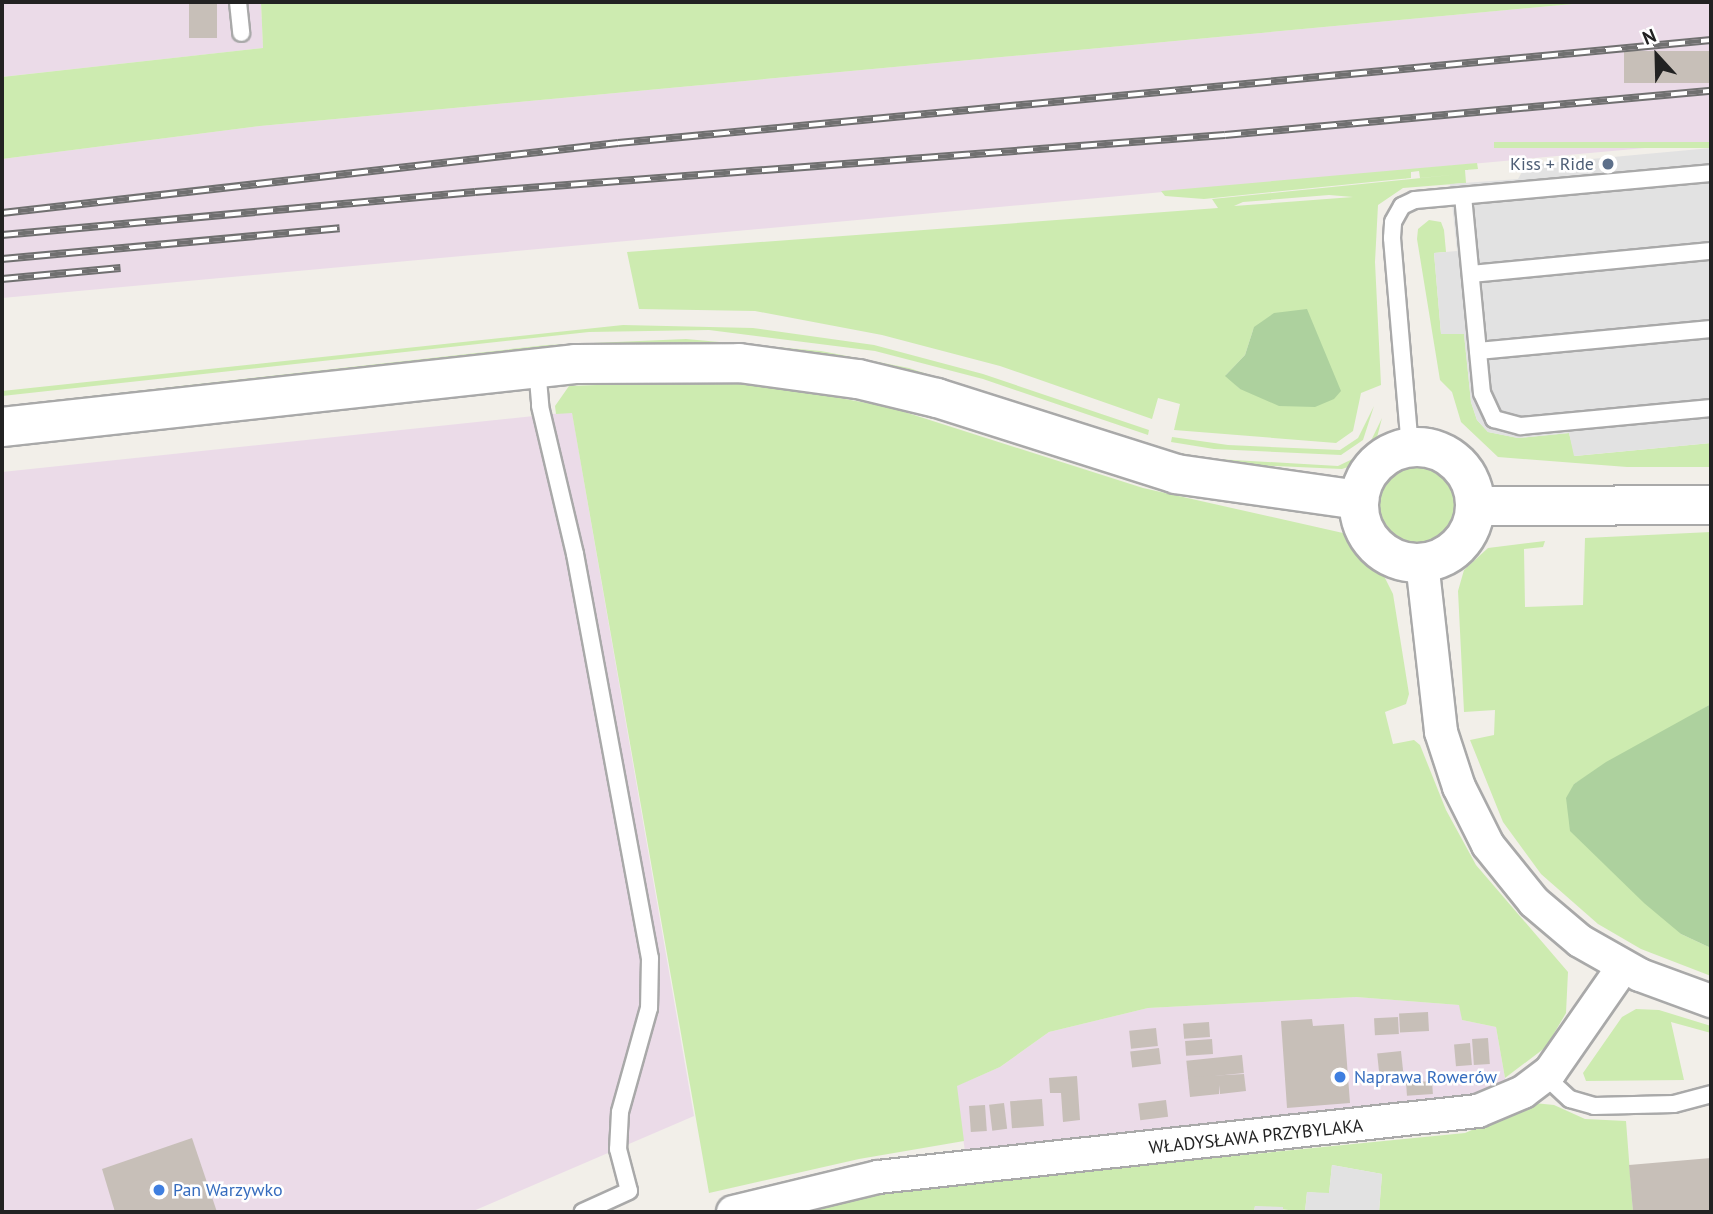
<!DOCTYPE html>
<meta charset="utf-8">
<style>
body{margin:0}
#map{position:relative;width:1713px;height:1214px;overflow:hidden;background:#f2efe9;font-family:"PT Sans",sans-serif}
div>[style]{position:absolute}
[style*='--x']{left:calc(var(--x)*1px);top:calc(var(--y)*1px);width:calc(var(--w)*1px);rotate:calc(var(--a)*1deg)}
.industrial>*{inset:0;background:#ebdbe8}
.grass>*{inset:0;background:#cdebb0;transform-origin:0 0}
.round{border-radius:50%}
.forest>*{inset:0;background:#add19e}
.parking>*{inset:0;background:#e2e2e2}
.building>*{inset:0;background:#c7bfb8;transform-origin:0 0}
.roads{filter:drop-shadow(2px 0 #a9a9a9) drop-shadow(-2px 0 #a9a9a9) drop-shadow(0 2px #a9a9a9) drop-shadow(0 -2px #a9a9a9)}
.service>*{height:16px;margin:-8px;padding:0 8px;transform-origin:8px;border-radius:8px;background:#fff}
.minor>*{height:32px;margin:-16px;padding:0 16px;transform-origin:16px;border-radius:16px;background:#fff}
.tertiary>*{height:38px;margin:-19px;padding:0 19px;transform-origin:19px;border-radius:19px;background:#fff}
.tertiary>.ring{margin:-19px;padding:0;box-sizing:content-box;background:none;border:38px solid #fff;border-radius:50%}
.rail>*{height:8px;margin-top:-4px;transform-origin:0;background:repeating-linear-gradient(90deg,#fff 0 16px,#707070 0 32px);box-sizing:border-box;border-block:2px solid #707070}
.dots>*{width:19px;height:19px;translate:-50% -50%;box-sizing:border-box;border:4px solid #fff;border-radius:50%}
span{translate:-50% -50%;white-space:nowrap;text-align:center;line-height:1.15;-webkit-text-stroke:5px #fff;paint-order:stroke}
.service-label{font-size:18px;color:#4e5e75}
.right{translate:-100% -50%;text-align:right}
.shop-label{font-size:18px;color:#366cbe}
.left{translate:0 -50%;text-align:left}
.street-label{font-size:18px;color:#222}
.frame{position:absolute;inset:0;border:4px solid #222;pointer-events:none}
.north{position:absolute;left:1622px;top:21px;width:70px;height:70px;-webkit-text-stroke:5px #fff;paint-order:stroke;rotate:338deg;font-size:19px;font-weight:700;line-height:28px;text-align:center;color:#222}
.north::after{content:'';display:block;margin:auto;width:24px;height:32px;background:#222;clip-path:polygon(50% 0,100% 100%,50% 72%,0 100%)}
</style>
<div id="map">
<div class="industrial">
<div style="clip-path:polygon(2px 2px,261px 2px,263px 48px,2px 77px)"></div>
<div style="clip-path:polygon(1594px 2px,1711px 2px,1711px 142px,2px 298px,2px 159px,260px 126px)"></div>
<div style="clip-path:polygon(572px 412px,694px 1116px,471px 1212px,2px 1212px,2px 472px)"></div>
<div style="clip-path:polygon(1356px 997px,1460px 1005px,1462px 1020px,1496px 1027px,1506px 1084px,1461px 1100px,965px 1152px,956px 1086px,1000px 1067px,1049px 1032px,1148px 1008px)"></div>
</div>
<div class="grass">
<div style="clip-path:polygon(261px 2px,1594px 2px,260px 126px,2px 159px,2px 77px,263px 48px)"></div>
<div style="left:1711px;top:142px;width:6px;height:217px;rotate:90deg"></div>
<div style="clip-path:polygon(evenodd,1477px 163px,1478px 169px,1465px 170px,1466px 183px,1403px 188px,1378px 205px,1375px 262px,1381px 385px,1361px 393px,1353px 431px,1336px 443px,1174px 430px,1180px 404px,1158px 398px,1152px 419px,1000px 366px,882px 335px,755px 311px,639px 309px,627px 252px,1218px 208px,1212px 199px,1461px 174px,1420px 178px,1419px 171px,1411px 172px,1411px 178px,1204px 199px,1165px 196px,1161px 191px,1477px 163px,1329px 195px,1353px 197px,1234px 206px,1243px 202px,1329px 195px,1477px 163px,1254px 327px,1240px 389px,1226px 375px,1245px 355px,1254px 327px)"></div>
<div style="clip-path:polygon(1429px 220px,1441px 222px,1444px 230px,1446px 252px,1434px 253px,1441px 333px,1464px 334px,1471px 402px,1477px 420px,1488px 432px,1518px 438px,1569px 433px,1575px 456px,1711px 443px,1711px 467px,1627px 467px,1498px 457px,1461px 422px,1452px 392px,1440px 380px,1417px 239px,1418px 229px)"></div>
<div style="clip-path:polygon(623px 325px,753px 328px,874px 345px,983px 374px,1149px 430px,1148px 435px,983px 379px,875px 351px,709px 330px,589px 332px,2px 396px,2px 391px)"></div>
<div style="clip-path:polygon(686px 339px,821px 351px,909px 368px,1088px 427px,754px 348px,696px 344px,584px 347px,2px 411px,2px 406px,547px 345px)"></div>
<div style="clip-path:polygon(707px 381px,790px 389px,889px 407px,1143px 488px,1343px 533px,1383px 574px,1393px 594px,1409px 694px,1406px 704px,1385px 712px,1393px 744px,1414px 740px,1420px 745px,1446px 810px,1476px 865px,1568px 972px,1566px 1013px,1546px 1047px,1505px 1078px,1496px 1027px,1462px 1020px,1459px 1005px,1356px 997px,1148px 1008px,1049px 1032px,1000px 1067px,957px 1086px,964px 1141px,859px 1159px,709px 1193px,572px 413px,556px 414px,555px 406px,569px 386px)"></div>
<div style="clip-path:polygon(1374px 406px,1363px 440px,1341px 455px,1214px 449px,1171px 442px,1172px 437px,1228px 445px,1340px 450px,1358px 438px)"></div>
<div style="clip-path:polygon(1382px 418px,1374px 449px,1357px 464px,1342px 469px,1206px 463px,1173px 452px,1216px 459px,1338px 466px,1365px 453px)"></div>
<div class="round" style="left:1379px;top:467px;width:76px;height:76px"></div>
<div style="clip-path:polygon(1711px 532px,1711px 704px,1574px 784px,1681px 934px,1711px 948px,1711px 976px,1641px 949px,1598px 924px,1541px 874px,1503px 822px,1470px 740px,1494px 735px,1495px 710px,1464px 712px,1458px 591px,1464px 570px,1488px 548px,1545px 541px,1543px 547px,1524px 549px,1525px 607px,1583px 605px,1585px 538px)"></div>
<div style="clip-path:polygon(1636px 1009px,1659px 1010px,1711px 1026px,1711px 1033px,1671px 1022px,1684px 1080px,1586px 1081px,1583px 1073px,1622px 1017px)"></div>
<div style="clip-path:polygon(1534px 1103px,1554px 1105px,1585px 1119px,1626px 1121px,1633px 1212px,1379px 1212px,1382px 1174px,1332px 1165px,1329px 1194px,1307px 1192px,1305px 1212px,1255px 1206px,1254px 1211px,1231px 1212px,782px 1212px,851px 1194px,1465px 1133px)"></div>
</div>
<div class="forest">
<div style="clip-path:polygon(1307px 309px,1341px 391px,1334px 399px,1315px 407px,1279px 406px,1240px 389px,1225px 376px,1245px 355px,1254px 327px,1274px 313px)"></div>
<div style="clip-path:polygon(1711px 704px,1711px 948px,1681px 934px,1644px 903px,1570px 831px,1566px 798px,1574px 784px,1606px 762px)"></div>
</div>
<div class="parking">
<div style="clip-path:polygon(1711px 148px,1711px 443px,1574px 456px,1569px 433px,1518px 438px,1488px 432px,1477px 420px,1471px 402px,1464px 334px,1441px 334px,1434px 253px,1457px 251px,1450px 184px,1518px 179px,1526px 165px)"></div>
<div style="clip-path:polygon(1332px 1165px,1382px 1174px,1379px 1212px,1305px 1212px,1307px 1192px,1329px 1193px)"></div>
<div style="clip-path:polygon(1255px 1206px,1283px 1207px,1283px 1212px,1231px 1212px,1254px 1211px)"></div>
</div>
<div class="building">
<div style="left:189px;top:2px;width:28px;height:36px"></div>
<div style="left:1711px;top:51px;width:32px;height:87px;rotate:90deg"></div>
<div style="left:1428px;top:1012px;width:19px;height:29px;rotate:87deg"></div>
<div style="left:1398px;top:1017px;width:17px;height:24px;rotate:87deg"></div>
<div style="clip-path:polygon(1312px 1019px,1313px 1026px,1344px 1024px,1350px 1103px,1287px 1108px,1281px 1021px)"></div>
<div style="left:1209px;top:1022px;width:15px;height:26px;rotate:86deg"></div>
<div style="left:1156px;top:1028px;width:18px;height:27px;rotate:84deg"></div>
<div style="left:1488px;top:1038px;width:26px;height:16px;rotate:86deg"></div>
<div style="left:1212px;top:1039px;width:15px;height:27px;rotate:86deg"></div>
<div style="left:1470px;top:1043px;width:22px;height:16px;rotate:85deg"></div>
<div style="left:1159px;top:1048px;width:16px;height:29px;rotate:83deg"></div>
<div style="left:1401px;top:1051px;width:31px;height:24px;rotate:84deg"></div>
<div style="left:1242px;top:1055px;width:18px;height:56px;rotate:84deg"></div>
<div style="clip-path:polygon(1244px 1074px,1246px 1091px,1220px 1094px,1219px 1085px,1219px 1094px,1190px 1097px,1188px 1077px)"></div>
<div style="clip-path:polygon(1077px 1076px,1080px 1120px,1063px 1122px,1061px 1093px,1050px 1093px,1049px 1078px)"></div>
<div style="left:1432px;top:1081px;width:13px;height:26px;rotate:86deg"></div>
<div style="left:1042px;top:1099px;width:27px;height:32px;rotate:86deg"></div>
<div style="left:1166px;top:1100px;width:17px;height:28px;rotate:83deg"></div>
<div style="left:1004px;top:1103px;width:26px;height:15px;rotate:83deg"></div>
<div style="left:985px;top:1105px;width:26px;height:16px;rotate:86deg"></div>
<div style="clip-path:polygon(192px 1138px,217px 1212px,115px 1212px,102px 1169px)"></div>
<div style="clip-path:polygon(1711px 1158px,1711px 1212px,1633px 1212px,1629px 1165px)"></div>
</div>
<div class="roads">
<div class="service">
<div style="--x:238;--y:2;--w:31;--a:84"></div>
<div style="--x:1463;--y:196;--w:198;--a:84.5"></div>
<div style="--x:1482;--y:393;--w:29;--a:65"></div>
<div style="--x:1494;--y:419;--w:28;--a:15"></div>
<div style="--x:1521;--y:426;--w:191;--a:-5.4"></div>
<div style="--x:1471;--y:274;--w:241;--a:-5.5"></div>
<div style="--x:1478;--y:351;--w:234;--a:-5.4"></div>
<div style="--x:537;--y:368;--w:38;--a:85"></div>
<div style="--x:540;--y:406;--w:152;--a:76.7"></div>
<div style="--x:575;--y:554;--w:411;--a:79.5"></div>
<div style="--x:650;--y:958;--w:50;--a:91.1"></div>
<div style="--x:649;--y:1008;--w:108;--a:105.6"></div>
<div style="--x:620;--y:1112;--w:37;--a:93"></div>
<div style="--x:618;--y:1149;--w:43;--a:75.3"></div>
<div style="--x:629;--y:1191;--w:51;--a:155.5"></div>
<div style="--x:1410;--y:448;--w:211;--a:-94.9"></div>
<div style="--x:1392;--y:238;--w:16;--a:-86"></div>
<div style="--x:1393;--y:222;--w:18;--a:-61"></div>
<div style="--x:1402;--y:206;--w:14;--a:-25"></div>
<div style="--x:1415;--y:200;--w:297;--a:-5.2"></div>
<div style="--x:1545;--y:1076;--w:34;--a:43"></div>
<div style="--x:1570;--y:1099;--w:25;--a:16"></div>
<div style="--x:1594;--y:1106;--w:80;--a:-1.4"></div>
<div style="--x:1674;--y:1104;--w:38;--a:-15"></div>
</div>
<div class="minor">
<div style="--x:1422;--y:562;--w:171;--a:83.6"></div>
<div style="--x:1441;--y:732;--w:58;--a:71.9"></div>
<div style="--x:1459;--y:787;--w:65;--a:63.4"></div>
<div style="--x:1488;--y:845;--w:73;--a:51.1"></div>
<div style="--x:1534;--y:902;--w:60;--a:40.3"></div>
<div style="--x:1580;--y:941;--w:69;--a:29.5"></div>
<div style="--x:1640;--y:975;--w:76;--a:20.1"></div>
<div style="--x:733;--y:1212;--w:149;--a:-13.6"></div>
<div style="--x:878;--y:1177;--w:604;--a:-6.28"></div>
<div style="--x:1478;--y:1111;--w:49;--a:-22.9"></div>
<div style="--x:1523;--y:1092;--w:34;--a:-37"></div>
<div style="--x:1550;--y:1072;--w:128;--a:-55.2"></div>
</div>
<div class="tertiary">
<div style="--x:2;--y:427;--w:576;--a:-6.27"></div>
<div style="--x:575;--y:364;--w:164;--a:-0.3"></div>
<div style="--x:739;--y:363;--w:120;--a:7.7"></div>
<div style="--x:858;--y:379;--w:81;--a:13.5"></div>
<div style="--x:937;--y:398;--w:251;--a:17.6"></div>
<div style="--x:1176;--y:474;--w:185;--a:8.1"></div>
<div class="ring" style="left:1359px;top:447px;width:78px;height:78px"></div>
<div style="--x:1475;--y:506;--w:236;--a:-0.2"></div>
</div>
</div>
<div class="rail">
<div style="--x:2;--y:213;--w:620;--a:-6.48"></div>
<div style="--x:618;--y:143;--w:1098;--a:-5.38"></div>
<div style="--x:2;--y:235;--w:475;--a:-5.2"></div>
<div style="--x:475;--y:192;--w:752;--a:-4.35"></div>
<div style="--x:1225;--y:135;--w:488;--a:-5.2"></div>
<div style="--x:2;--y:259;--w:339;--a:-5.2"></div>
<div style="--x:2;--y:279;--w:119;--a:-5.3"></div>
</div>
<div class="dots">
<div style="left:1608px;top:164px;background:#5c6f8a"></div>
<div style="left:1340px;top:1077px;background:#3f7fe0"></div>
<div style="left:159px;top:1190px;background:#3f7fe0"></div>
</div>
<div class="service-label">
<span class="right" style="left:1594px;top:164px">Kiss + Ride</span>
</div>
<div class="shop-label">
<span class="left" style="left:1354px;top:1077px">Naprawa Rowerów</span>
<span class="left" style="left:173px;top:1190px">Pan Warzywko</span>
</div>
<div class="street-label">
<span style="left:1256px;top:1137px;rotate:-6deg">WŁADYSŁAWA PRZYBYLAKA</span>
</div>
<div class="frame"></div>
<div class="north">N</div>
</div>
